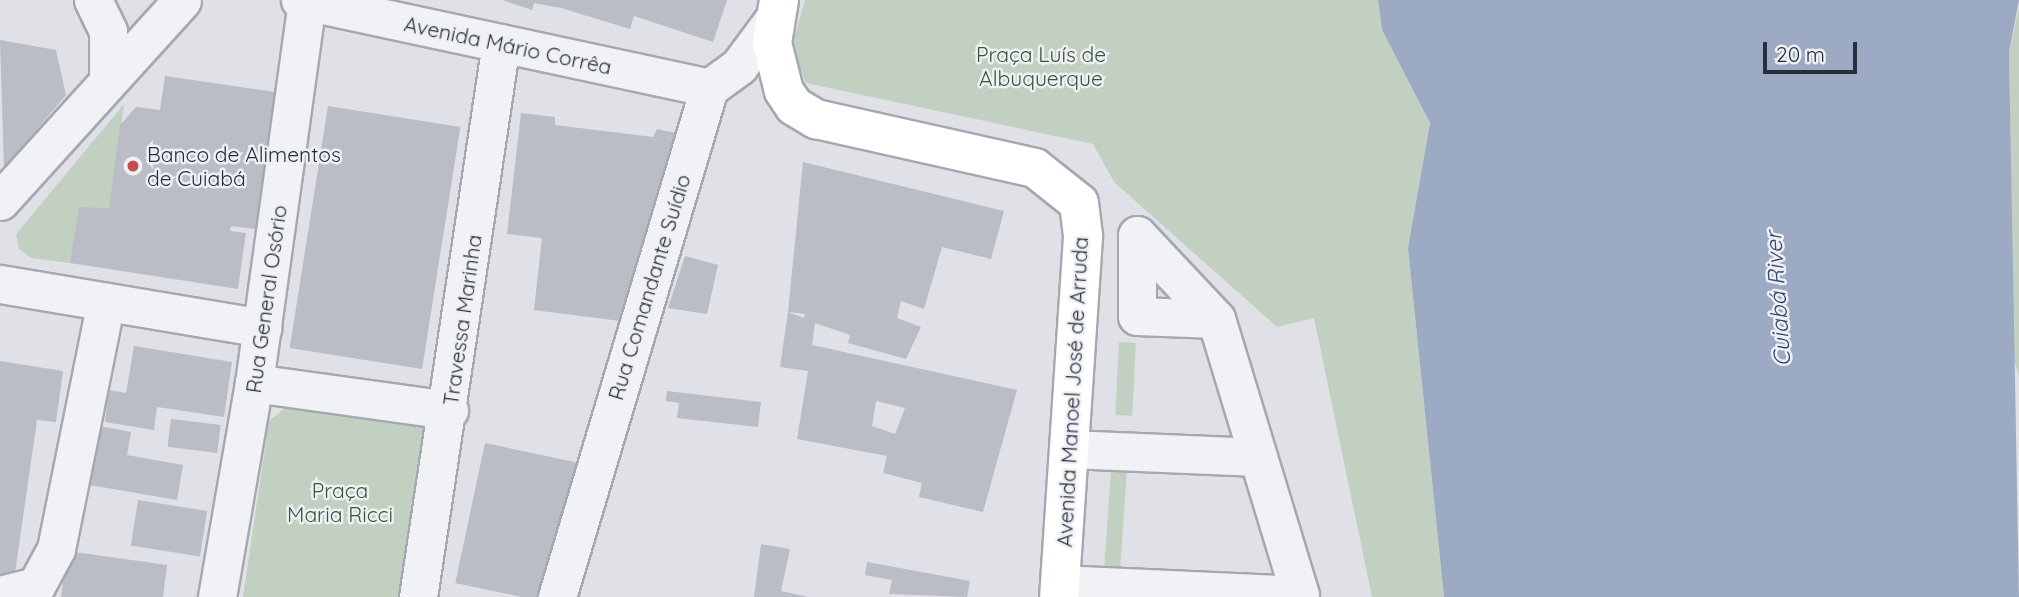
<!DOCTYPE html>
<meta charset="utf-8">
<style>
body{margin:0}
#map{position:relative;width:2019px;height:597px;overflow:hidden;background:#dfe1e7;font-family:Quicksand,sans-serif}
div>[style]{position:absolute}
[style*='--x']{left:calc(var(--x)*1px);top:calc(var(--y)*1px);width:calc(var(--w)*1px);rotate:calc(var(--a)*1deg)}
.green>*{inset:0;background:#c2d0c1;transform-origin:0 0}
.water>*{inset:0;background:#9daac3}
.building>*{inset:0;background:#babcc6;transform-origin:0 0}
.roads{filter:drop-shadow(2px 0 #a5a8b0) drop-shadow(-2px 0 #a5a8b0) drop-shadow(0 2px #a5a8b0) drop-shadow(0 -2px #a5a8b0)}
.minor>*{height:37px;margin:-18.5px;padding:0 18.5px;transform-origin:18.5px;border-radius:18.5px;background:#f1f2f5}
.major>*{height:38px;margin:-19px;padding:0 19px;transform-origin:19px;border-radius:19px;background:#fff}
.dots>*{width:19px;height:19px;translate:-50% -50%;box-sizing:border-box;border:4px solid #eef0f4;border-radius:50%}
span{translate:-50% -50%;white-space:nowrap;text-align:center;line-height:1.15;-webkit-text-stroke:5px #eef0f4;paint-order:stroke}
.street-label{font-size:21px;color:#292e3c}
.park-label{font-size:21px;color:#395638}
.poi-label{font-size:21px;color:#292e3c}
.left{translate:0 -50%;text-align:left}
.water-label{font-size:23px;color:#38476c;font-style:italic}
.scale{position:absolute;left:1763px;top:42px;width:94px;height:32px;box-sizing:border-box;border:4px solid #292e3c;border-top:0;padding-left:9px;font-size:21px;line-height:24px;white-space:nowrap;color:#292e3c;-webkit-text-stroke:5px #eef0f4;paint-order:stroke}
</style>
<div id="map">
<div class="green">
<div style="clip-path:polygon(805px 0,1378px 0,1382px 30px,1430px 123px,1408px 248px,1444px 597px,1372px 597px,1314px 318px,1277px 327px,1114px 182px,1093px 144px,806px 83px,791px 49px)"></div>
<div style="clip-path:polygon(2019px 7px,2019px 376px,2014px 360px,2009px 52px)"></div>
<div style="clip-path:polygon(124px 104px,109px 208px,70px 263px,31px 258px,19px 249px,16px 234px)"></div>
<div style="left:1119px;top:342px;width:17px;height:73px;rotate:3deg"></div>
<div style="clip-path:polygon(290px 404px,428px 423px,405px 597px,243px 597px,269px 421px)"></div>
<div style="left:1111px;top:470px;width:16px;height:102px;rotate:4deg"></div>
</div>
<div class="water">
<div style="clip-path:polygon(1378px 0,2019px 0,2009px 52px,2019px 597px,1444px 597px,1408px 248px,1430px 123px,1382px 30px)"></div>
</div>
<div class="building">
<div style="clip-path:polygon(502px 0,727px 0,713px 42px,634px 16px,630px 29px,561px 8px,534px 3px,532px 10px)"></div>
<div style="clip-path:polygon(0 40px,56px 50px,66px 95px,4px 168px)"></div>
<div style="clip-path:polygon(165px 76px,275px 92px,255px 229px,231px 226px,230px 231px,246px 233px,238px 289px,70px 263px,79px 207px,109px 208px,120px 125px,136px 107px,160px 110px)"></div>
<div style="left:328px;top:106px;width:134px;height:245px;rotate:9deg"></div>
<div style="clip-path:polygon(521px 113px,555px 117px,555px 125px,653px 137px,657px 129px,684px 135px,628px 322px,534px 310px,542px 238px,507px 234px)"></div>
<div style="clip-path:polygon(evenodd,803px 162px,1004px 211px,991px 259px,942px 247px,924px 309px,901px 301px,897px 318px,921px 327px,906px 359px,848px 343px,850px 335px,815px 323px,812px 345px,1017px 390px,983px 512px,919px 497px,922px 483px,883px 473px,887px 456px,797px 439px,808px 371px,780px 367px,788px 312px,804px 318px,805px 314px,788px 312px,803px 162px,876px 401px,905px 408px,895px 434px,872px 426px,876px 401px)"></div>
<div style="clip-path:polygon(685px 256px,718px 265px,707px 314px,668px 308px)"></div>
<div style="clip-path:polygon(134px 346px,232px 362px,224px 417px,157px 407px,154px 430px,105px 422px,109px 390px,126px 393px)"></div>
<div style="clip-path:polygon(0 361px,63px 371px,56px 422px,37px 420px,14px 580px,0 578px)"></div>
<div style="clip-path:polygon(667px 391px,761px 402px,758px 427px,677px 418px,679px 403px,666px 401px)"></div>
<div style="left:171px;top:419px;width:50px;height:28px;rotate:7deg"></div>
<div style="clip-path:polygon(94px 425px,131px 432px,127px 455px,183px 465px,177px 500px,84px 484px)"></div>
<div style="left:485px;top:443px;width:93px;height:143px;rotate:12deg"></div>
<div style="left:138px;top:500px;width:70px;height:46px;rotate:9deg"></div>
<div style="clip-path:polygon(761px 544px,790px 549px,781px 591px,808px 597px,754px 597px)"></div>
<div style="clip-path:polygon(67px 551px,167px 565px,163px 597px,61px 597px)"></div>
<div style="clip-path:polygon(867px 562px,970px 581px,967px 597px,889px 594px,892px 580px,865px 575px)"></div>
</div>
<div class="roads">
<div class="minor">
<div style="--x:93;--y:0;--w:34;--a:64"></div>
<div style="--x:108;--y:31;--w:50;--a:90"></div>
<div style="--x:300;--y:0;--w:418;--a:12.1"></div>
<div style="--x:0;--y:201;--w:271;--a:-47.8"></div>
<div style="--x:0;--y:284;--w:266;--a:9.5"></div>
<div style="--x:254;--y:383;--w:197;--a:7.9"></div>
<div style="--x:1069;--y:449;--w:189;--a:2.4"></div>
<div style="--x:1060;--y:584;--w:240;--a:2.6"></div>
<div style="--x:1300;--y:595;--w:288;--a:-106.9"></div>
<div style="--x:1216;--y:319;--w:115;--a:-133.2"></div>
<div style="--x:1137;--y:235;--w:81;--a:90"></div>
<div style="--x:1137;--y:316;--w:79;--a:2.2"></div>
<div style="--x:0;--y:595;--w:37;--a:-14"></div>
<div style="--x:36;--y:586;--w:42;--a:-61.6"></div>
<div style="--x:56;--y:549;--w:252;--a:-78.6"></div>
<div style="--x:217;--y:597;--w:217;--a:-80.2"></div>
<div style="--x:254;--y:383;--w:387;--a:-82.1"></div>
<div style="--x:418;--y:597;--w:560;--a:-81.48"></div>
<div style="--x:557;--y:597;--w:531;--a:-73.37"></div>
<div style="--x:709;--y:88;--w:37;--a:-36"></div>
<div style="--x:739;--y:66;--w:57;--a:-53.5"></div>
</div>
<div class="major">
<div style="--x:779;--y:0;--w:44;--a:99.2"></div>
<div style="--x:772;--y:43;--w:49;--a:76"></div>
<div style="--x:784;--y:91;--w:18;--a:56"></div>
<div style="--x:794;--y:106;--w:26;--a:31"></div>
<div style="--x:816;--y:119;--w:224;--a:12.6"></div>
<div style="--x:1035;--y:168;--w:56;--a:38.5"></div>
<div style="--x:1079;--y:203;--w:34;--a:83"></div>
<div style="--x:1083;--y:237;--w:361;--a:93.8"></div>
</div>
</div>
<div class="dots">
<div style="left:133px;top:166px;background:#c04f50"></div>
</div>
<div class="street-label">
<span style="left:508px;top:45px;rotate:12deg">Avenida Mário Corrêa</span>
<span style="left:649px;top:287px;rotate:-73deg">Rua Comandante Suídio</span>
<span style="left:266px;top:299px;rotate:-82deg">Rua General Osório</span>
<span style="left:462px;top:320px;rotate:-82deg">Travessa Marinha</span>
<span style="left:1072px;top:392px;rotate:-87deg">Avenida Manoel José de Arruda</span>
</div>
<div class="park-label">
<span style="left:1041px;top:66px">Praça Luís de<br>Albuquerque</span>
<span style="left:340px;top:502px">Praça<br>Maria Ricci</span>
</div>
<div class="poi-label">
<span class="left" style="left:147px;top:166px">Banco de Alimentos<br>de Cuiabá</span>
</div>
<div class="water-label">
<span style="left:1778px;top:299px;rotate:-94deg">Cuiabá River</span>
</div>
<div class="scale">20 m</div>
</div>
